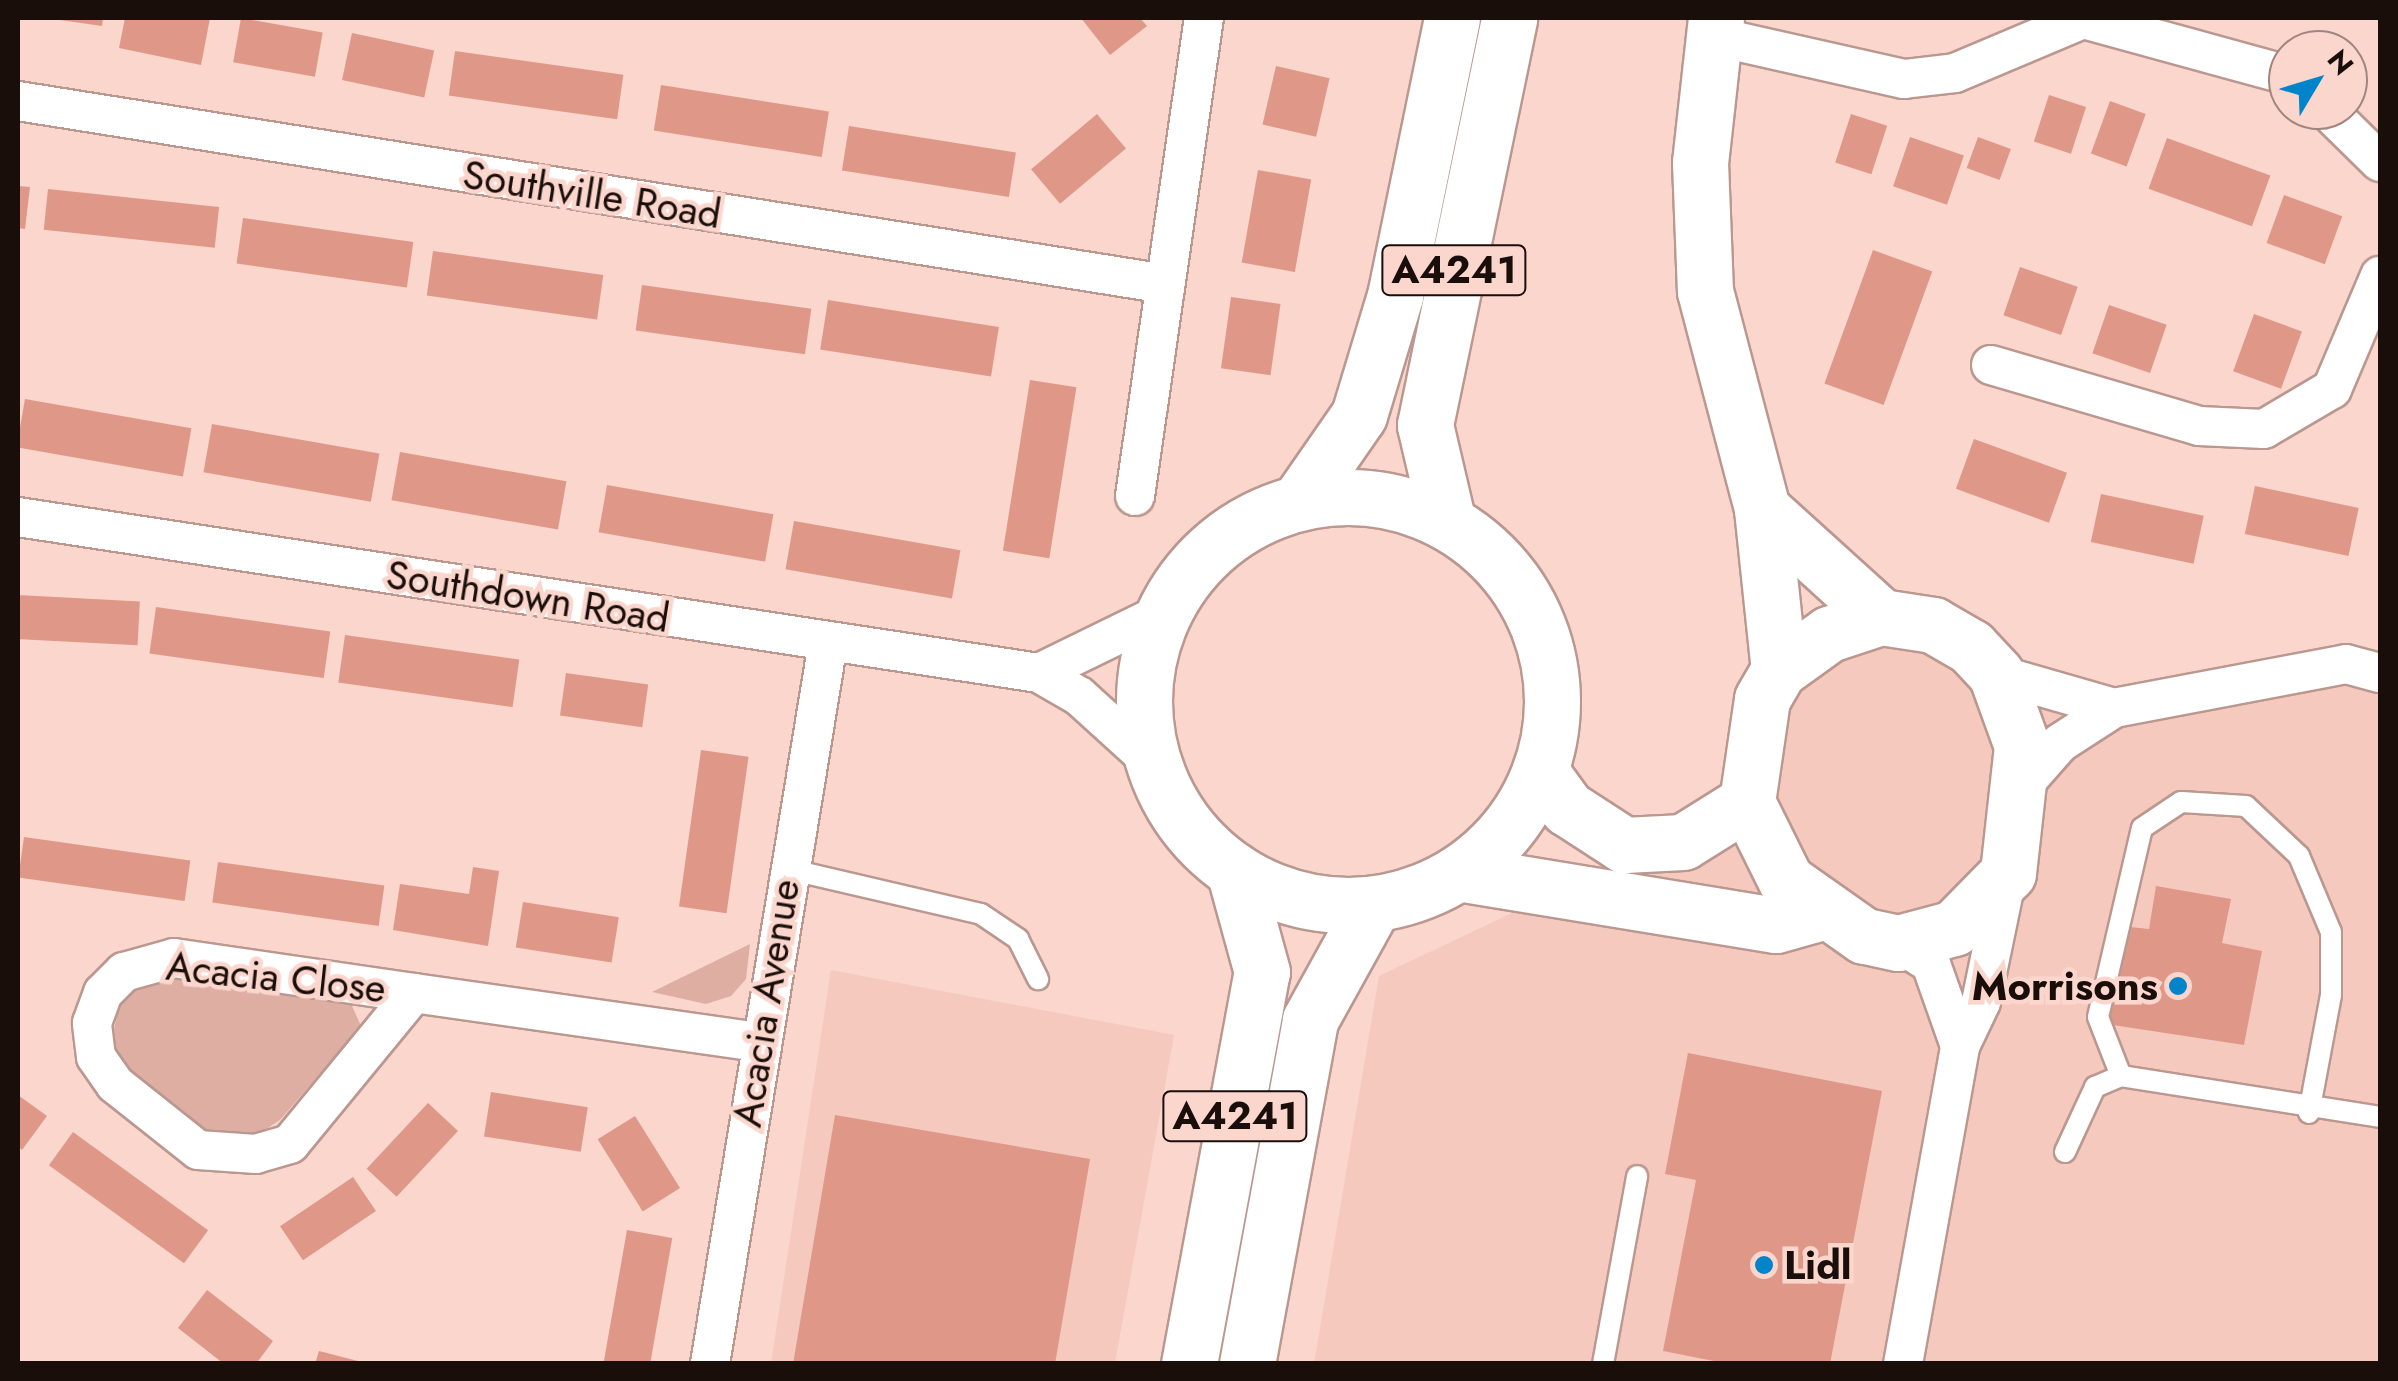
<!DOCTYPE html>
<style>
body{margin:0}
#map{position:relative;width:2398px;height:1381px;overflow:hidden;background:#fad6cd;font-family:Jost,sans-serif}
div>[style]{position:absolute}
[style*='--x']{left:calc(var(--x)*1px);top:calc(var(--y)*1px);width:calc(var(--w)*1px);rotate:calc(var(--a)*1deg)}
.built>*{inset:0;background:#f5c9be}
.green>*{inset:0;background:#deaea3}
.building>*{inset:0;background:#df9887;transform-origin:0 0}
.roads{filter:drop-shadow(2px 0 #ba9890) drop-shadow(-2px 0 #ba9890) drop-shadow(0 2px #ba9890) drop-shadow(0 -2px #ba9890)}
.lane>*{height:20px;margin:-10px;padding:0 10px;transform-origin:10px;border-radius:10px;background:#fff}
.street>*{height:38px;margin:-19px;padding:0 19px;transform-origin:19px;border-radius:19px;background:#fff}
.secondary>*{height:55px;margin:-27.5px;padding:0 27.5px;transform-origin:27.5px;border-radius:27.5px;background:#fff}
.primary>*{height:55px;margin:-27.5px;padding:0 27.5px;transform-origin:27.5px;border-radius:27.5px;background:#fff}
.primary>.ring{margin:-27.5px;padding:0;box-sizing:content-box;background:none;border:55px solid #fff;border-radius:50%}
.dots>*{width:28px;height:28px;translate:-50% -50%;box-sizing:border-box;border:5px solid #fad6cd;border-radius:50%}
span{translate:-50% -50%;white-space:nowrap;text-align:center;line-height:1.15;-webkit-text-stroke:9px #fad6cd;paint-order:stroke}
.shield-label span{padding:2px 8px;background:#fad6cd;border:2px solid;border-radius:8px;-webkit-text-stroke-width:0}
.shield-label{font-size:38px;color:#1a0e0b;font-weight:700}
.street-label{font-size:40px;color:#1a0e0b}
.poi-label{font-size:40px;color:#1a0e0b;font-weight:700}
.right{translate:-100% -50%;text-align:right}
.left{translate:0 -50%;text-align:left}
.frame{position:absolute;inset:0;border:20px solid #1a0e0b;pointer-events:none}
.north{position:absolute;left:2268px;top:30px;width:100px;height:100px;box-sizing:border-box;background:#fad6cd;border:2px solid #a0867f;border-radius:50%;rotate:52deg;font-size:28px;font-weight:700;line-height:40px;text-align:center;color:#1a0e0b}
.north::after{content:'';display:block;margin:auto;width:35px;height:45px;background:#0284cb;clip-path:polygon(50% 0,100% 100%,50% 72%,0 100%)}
</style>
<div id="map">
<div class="built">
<div style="clip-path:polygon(1881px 617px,2114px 708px,2380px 672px,2380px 1363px,1314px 1364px,1379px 976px,1747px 802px,1779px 670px)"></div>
<div style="clip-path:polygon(831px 970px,1174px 1035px,1115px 1363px,771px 1364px)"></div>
</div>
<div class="green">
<div style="clip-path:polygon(750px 944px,746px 979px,731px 996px,706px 1004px,652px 992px)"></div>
<div style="clip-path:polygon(153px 969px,348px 997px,361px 1026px,280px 1120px,257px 1135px,205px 1136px,121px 1075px,110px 1046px,122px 995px)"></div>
</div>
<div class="building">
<div style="clip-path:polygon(46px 18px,103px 18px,102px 26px)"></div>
<div style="clip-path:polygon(125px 18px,210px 18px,201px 65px,119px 48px)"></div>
<div style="left:241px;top:18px;width:83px;height:45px;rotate:10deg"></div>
<div style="clip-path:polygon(1081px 18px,1140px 18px,1147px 26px,1110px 55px)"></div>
<div style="left:352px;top:33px;width:84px;height:48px;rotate:12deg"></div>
<div style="left:455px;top:51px;width:170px;height:45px;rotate:8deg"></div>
<div style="left:1276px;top:66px;width:55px;height:60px;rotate:13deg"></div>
<div style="left:661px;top:85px;width:170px;height:46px;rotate:9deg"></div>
<div style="left:2049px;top:95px;width:39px;height:49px;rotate:18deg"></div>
<div style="left:2110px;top:101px;width:38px;height:56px;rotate:20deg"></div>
<div style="left:1097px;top:114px;width:45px;height:86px;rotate:50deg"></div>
<div style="left:1851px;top:114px;width:38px;height:51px;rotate:18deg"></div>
<div style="left:849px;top:126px;width:169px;height:45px;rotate:9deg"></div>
<div style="left:1910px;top:137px;width:57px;height:52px;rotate:19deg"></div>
<div style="left:1978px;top:137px;width:35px;height:33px;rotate:20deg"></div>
<div style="left:2167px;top:138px;width:110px;height:54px;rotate:20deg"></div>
<div style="left:1258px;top:170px;width:54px;height:94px;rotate:10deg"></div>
<div style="clip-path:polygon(18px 186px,30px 187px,25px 229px,18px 228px)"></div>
<div style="left:48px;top:189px;width:172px;height:41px;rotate:6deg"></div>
<div style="left:2284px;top:195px;width:62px;height:51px;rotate:20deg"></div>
<div style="left:243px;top:218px;width:172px;height:46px;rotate:8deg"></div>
<div style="left:1873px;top:250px;width:63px;height:142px;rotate:20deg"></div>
<div style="left:433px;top:251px;width:172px;height:45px;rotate:8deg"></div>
<div style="left:2020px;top:267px;width:61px;height:51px;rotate:19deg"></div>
<div style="left:642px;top:285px;width:171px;height:46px;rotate:8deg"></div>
<div style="left:1231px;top:297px;width:50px;height:72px;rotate:8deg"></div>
<div style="left:828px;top:300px;width:173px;height:50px;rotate:9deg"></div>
<div style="left:2109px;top:305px;width:61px;height:51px;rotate:19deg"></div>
<div style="left:2254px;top:314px;width:51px;height:61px;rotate:20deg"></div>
<div style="left:1030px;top:380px;width:47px;height:173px;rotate:9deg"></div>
<div style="left:25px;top:399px;width:169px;height:49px;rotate:10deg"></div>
<div style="left:212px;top:424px;width:170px;height:49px;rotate:10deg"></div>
<div style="left:1974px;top:439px;width:99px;height:53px;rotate:20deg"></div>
<div style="left:400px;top:452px;width:169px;height:49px;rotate:10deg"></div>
<div style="left:607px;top:485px;width:169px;height:48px;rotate:10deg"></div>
<div style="left:2255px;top:486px;width:106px;height:49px;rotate:12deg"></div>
<div style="left:2101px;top:494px;width:105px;height:49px;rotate:12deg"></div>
<div style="left:794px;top:521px;width:169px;height:49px;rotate:10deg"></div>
<div style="left:18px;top:595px;width:122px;height:44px;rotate:3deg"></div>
<div style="left:156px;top:607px;width:176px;height:47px;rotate:8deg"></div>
<div style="left:345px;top:635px;width:176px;height:48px;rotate:8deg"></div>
<div style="left:566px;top:673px;width:83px;height:43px;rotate:8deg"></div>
<div style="left:701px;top:750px;width:48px;height:158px;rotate:8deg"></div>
<div style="left:24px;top:837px;width:168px;height:41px;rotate:8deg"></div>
<div style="left:218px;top:862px;width:168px;height:41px;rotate:8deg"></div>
<div style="clip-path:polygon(473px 867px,499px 871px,488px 946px,393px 930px,400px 884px,469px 894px)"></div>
<div style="clip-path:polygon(2156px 886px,2231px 899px,2222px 943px,2262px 951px,2244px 1045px,2093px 1022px,2111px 925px,2149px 929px)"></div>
<div style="left:523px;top:902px;width:97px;height:46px;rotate:9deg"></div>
<div style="clip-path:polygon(1688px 1053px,1882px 1091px,1830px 1364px,1729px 1364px,1663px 1351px,1696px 1180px,1665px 1174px)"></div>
<div style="left:491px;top:1092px;width:98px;height:45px;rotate:9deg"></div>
<div style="clip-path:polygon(18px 1095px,47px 1116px,22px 1150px,18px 1146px)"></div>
<div style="left:428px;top:1103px;width:41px;height:90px;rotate:43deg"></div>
<div style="clip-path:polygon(835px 1115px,1090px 1159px,1055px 1364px,793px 1364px)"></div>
<div style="left:635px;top:1116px;width:85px;height:44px;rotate:58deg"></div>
<div style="left:73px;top:1132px;width:167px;height:41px;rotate:36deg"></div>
<div style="left:353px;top:1177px;width:41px;height:88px;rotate:56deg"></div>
<div style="left:627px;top:1230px;width:46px;height:136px;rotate:10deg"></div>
<div style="clip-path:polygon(207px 1290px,273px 1341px,256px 1364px,224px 1364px,178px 1328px)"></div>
<div style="clip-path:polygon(319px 1351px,362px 1362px,361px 1364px,315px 1364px)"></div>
</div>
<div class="roads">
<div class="lane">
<div style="--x:788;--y:869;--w:198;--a:13.1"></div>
<div style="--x:981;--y:914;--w:45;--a:34"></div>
<div style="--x:1018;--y:939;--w:45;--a:63.4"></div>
<div style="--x:2121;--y:1076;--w:63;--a:-111.3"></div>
<div style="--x:2098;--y:1017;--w:194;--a:-76.9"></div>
<div style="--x:2142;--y:828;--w:47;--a:-33.7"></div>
<div style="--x:2181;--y:802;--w:65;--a:3.5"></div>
<div style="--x:2246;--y:806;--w:73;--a:43.3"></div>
<div style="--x:2299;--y:856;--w:82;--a:67.2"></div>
<div style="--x:2331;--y:932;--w:63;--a:90"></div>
<div style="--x:2331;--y:995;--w:120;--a:100.6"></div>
<div style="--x:2065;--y:1152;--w:72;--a:-65.2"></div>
<div style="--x:2095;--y:1087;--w:28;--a:-23"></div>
<div style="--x:2121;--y:1076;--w:262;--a:9"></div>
<div style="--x:1603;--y:1364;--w:191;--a:-79.7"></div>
</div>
<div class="street">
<div style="--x:1713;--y:36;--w:196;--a:12.7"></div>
<div style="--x:1904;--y:79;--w:51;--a:-6.7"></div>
<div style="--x:1955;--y:73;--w:139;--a:-22.9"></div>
<div style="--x:2083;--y:19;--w:213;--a:15.3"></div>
<div style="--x:18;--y:101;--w:1162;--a:9.06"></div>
<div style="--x:2327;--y:110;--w:74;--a:44.5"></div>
<div style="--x:1991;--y:365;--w:217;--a:16.3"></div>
<div style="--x:2199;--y:426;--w:65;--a:2.6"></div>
<div style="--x:2264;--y:429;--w:79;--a:-30.5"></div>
<div style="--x:2332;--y:389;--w:123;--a:-67"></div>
<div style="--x:1135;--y:496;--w:483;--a:-81.8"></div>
<div style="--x:18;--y:517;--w:1033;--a:8.69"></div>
<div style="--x:1039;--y:673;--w:46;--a:29.9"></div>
<div style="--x:1079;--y:696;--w:100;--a:42.2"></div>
<div style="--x:1039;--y:673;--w:139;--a:-26"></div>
<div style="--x:1996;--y:674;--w:123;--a:16.1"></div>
<div style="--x:2114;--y:708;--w:236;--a:-10.7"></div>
<div style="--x:2346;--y:664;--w:35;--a:15"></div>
<div style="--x:2024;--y:784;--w:55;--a:-48.7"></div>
<div style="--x:2060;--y:743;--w:64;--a:-32.9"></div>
<div style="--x:1898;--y:943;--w:39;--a:32"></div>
<div style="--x:1931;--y:964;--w:87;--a:70.5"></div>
<div style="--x:414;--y:993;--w:195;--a:129.4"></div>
<div style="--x:290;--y:1144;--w:35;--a:164"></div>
<div style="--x:256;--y:1154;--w:58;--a:-176.1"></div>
<div style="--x:198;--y:1150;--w:106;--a:-141.5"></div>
<div style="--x:115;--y:1084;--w:33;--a:-125"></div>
<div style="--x:96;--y:1057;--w:34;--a:-97"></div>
<div style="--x:92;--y:1023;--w:32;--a:-70"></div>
<div style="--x:103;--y:993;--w:30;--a:-45"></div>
<div style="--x:124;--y:972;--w:52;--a:-15.6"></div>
<div style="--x:174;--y:958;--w:243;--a:8.3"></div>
<div style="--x:414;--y:993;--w:347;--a:8.1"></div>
<div style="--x:710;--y:1364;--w:731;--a:-80.71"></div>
<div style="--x:1903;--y:1364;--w:323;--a:-79.8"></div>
<div style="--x:1960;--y:1046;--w:49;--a:-64.5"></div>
<div style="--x:1981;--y:1002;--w:129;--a:-78.3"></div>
</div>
<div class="secondary">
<div style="--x:1716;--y:18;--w:145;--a:96.3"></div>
<div style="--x:1700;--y:162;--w:129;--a:87.8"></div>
<div style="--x:1705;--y:291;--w:225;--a:75.3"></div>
<div style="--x:1762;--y:509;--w:162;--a:84"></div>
<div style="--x:1762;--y:509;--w:161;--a:42.2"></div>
<div style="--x:1881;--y:617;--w:53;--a:8.7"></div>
<div style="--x:1933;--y:625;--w:44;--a:30.1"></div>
<div style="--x:1971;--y:647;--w:37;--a:47"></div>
<div style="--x:1996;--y:674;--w:77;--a:70.1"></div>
<div style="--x:2022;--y:746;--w:128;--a:96.3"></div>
<div style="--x:2008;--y:873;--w:77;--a:134.5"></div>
<div style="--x:1954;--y:928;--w:58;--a:165"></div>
<div style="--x:1898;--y:943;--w:35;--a:-168"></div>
<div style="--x:1864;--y:936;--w:95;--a:-144.8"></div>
<div style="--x:1786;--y:881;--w:88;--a:-116.3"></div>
<div style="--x:1747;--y:802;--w:104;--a:-81.7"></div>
<div style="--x:1762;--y:699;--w:34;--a:-60"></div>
<div style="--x:1779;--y:670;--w:62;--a:-35.8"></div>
<div style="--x:1829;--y:634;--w:55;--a:-18.1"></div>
<div style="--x:1540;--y:771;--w:46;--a:53.9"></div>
<div style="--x:1567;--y:808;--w:68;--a:33"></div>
<div style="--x:1624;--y:845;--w:59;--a:-2.9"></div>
<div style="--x:1683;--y:842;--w:75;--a:-32"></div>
<div style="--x:1458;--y:873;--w:322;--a:9.3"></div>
<div style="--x:1776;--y:925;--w:48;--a:-15.8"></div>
</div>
<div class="primary">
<div class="ring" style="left:1144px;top:497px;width:353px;height:353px"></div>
<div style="--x:1298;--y:503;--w:107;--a:-55.3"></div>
<div style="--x:1359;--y:415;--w:124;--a:-73.2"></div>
<div style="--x:1395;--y:296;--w:284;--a:-78.4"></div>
<div style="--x:1448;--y:523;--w:101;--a:-103.2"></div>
<div style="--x:1425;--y:425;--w:416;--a:-78.3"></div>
<div style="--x:1189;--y:1364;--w:399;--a:-79.5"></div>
<div style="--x:1262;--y:972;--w:106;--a:-105.4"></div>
<div style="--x:1247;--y:1364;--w:350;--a:-79.6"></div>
<div style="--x:1310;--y:1020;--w:132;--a:-61.1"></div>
</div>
</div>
<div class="dots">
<div style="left:2178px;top:986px;background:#0284cb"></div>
<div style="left:1764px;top:1265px;background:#0284cb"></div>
</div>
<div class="shield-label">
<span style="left:1454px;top:270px">A4241</span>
<span style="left:1235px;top:1116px">A4241</span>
</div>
<div class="street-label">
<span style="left:592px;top:194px;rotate:9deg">Southville Road</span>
<span style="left:528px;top:596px;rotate:9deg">Southdown Road</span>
<span style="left:276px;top:977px;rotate:6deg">Acacia Close</span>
<span style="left:766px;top:1003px;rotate:-81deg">Acacia Avenue</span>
</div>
<div class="poi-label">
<span class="right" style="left:2158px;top:986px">Morrisons</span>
<span class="left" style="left:1784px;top:1265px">Lidl</span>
</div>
<div class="frame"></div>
<div class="north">N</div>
</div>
